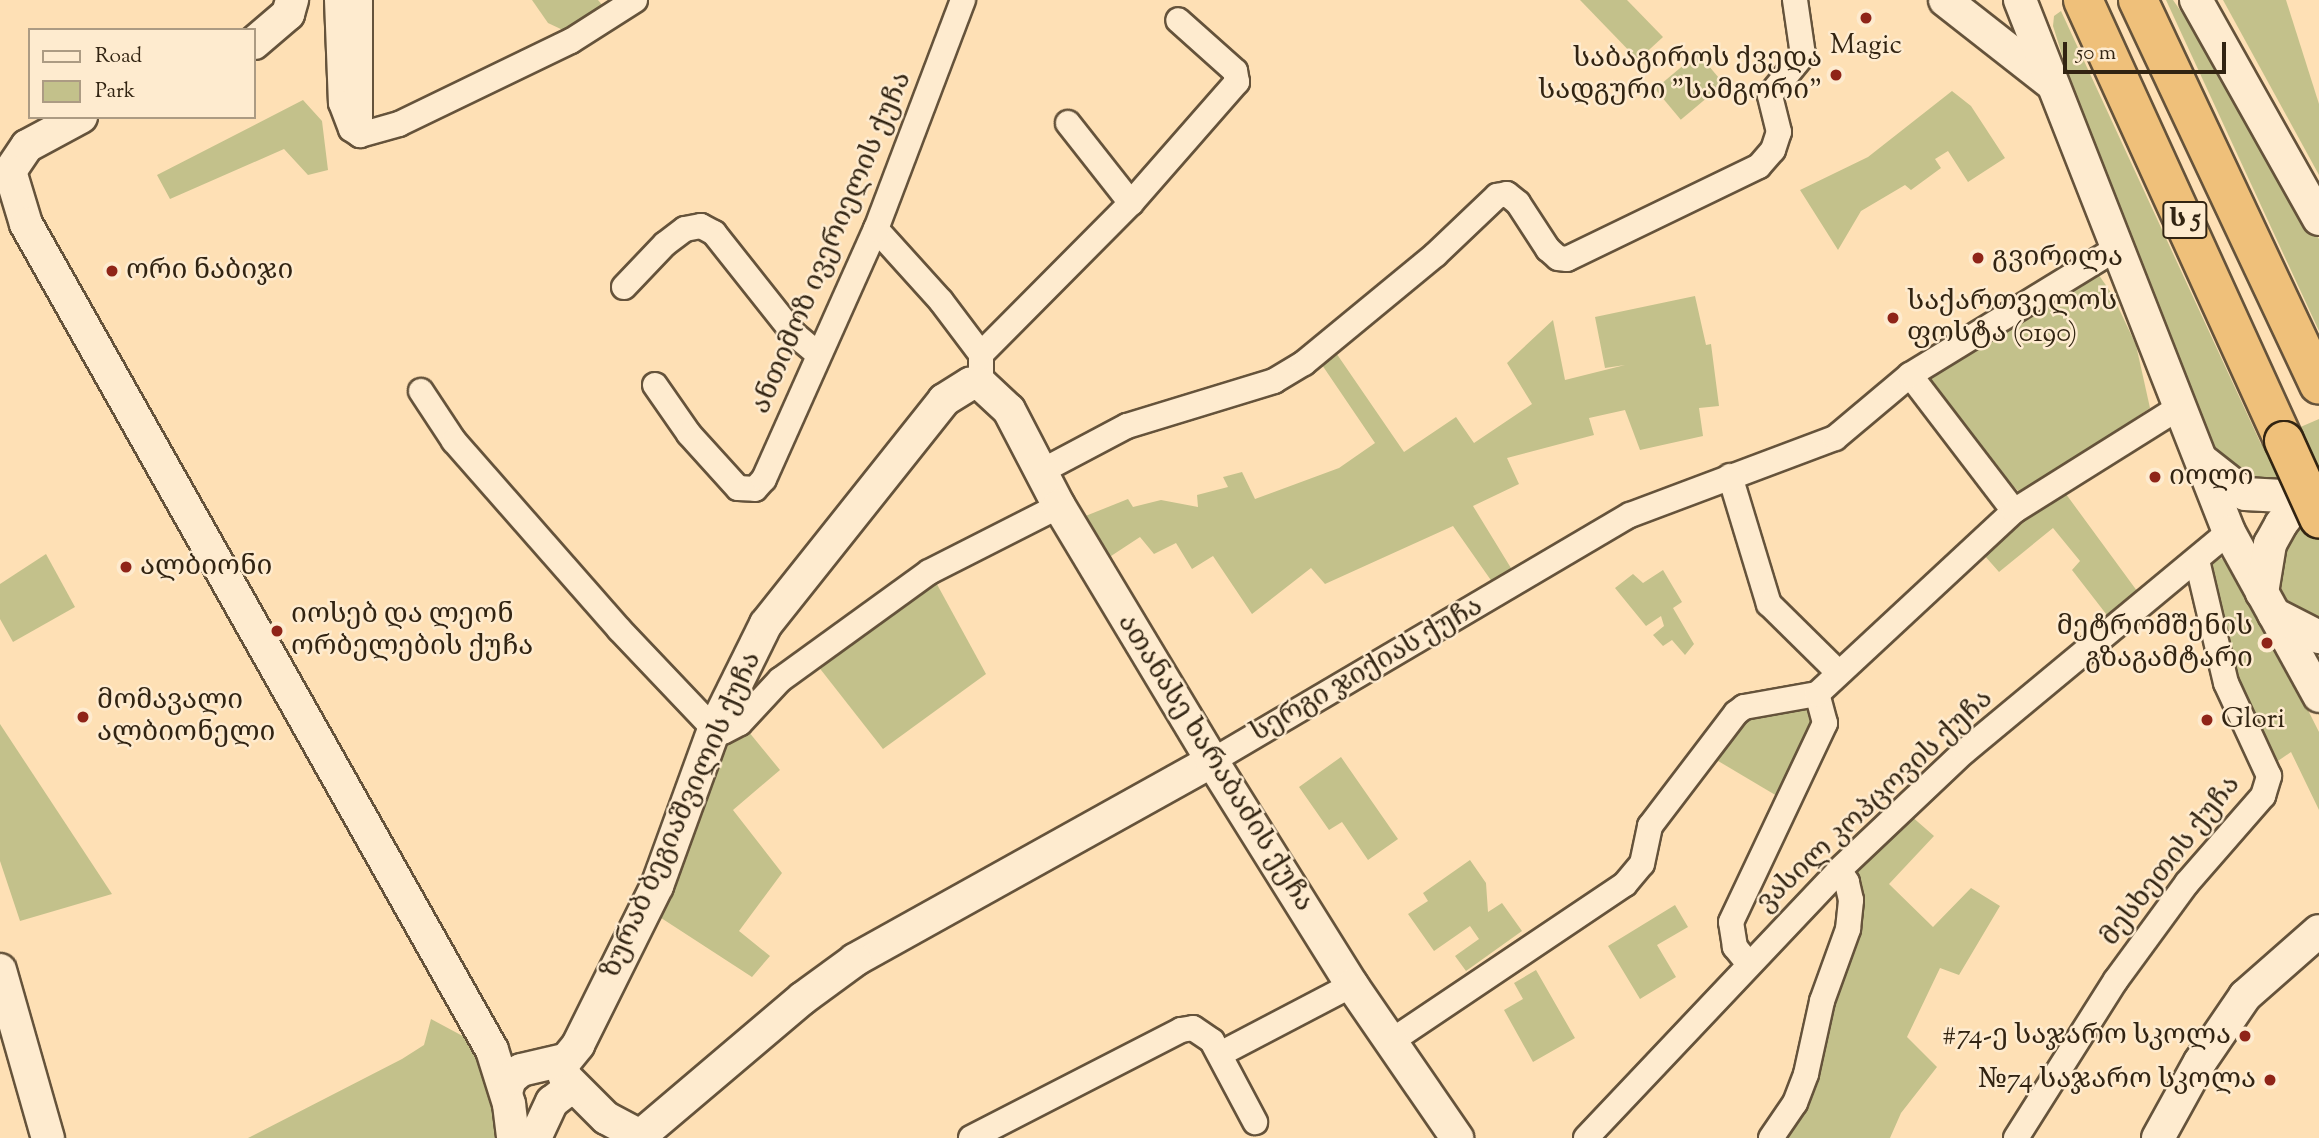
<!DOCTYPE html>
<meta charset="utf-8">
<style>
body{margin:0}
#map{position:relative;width:2319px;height:1138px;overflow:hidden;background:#fee0b5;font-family:"Sorts Mill Goudy","Noto Serif Georgian",serif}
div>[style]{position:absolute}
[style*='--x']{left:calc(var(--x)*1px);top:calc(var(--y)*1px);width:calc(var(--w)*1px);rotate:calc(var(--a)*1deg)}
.green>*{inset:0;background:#c3c18b;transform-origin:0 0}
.roads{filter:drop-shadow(2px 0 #65533b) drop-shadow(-2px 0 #65533b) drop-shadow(0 2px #65533b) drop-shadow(0 -2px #65533b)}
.minor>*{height:24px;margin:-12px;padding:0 12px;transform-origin:12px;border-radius:12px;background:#feebcf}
.tertiary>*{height:32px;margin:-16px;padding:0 16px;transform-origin:16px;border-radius:16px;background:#feebcf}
.trunk>*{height:38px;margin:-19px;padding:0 19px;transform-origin:19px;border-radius:19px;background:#efc07a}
.bridges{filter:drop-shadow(2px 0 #322412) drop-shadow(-2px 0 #322412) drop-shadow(0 2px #322412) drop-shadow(0 -2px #322412)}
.trunk-bridge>*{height:38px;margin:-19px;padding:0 19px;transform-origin:19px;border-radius:19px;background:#efc07a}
.dots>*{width:19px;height:19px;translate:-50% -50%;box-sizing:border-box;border:4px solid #feebcf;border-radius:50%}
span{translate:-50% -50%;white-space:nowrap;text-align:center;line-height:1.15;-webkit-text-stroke:5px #feebcf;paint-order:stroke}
.shield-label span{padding:2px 5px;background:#feebcf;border:2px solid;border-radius:5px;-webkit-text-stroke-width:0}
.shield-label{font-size:26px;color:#322412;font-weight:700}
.poi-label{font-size:28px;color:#322412}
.right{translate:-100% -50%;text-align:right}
.left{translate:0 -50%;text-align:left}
.street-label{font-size:28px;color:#322412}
.legend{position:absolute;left:28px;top:28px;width:228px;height:91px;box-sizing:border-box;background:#feebcf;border:2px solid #ac9b83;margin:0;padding:9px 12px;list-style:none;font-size:21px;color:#322412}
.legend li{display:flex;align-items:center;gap:14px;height:35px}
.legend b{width:35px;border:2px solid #ac9b83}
.scale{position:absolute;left:2063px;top:42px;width:163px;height:32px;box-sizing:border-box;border:4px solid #322412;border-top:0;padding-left:9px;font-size:21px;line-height:24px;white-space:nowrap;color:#322412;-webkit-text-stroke:5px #feebcf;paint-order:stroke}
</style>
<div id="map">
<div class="green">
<div style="clip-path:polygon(532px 0,598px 0,603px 6px,565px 31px,548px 23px)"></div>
<div style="clip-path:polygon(1580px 0,1627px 0,1663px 37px,1638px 60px)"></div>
<div style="clip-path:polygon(2166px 0,2173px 0,2214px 59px,2319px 239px,2319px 331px)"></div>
<div style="clip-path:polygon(2223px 0,2286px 0,2319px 104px,2319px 175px)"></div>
<div style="clip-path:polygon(2061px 11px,2261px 444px,2319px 419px,2319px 474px,2276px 491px,2221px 466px,2081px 115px,2053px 26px,2054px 16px)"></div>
<div style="left:1698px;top:53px;width:40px;height:56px;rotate:50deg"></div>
<div style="clip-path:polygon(1952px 91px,1971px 106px,2005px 158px,1968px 182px,1948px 151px,1935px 159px,1941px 168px,1911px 190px,1905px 185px,1861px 211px,1838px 250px,1800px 190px,1868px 157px)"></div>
<div style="clip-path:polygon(303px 100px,322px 121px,328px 170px,308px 175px,284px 149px,170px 199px,157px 175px)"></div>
<div style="clip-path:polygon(2096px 271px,2112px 294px,2136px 345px,2150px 408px,2021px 494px,1987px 458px,1926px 376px)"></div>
<div style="clip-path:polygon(1695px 296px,1706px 345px,1711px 344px,1719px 406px,1699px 408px,1703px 436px,1640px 450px,1625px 410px,1589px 418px,1594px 435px,1507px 458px,1519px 484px,1473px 506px,1514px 573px,1495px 586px,1453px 526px,1325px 584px,1311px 568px,1252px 614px,1213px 556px,1192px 569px,1176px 543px,1154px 554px,1140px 537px,1108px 558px,1083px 517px,1128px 499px,1133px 507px,1161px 500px,1198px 507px,1197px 495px,1228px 487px,1223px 477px,1242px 472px,1255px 499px,1339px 468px,1375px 443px,1318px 359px,1332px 347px,1404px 452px,1456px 417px,1474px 443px,1532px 404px,1507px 363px,1553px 320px,1565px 380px,1625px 365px,1605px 368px,1595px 317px)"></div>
<div style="clip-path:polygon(2063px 490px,2140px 595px,2110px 619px,2072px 570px,2080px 561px,2053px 528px,1999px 572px,1984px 555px)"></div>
<div style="clip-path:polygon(2319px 504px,2319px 626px,2286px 603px,2279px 581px,2283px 536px)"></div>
<div style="clip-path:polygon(46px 554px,75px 607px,13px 642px,0 619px,0 584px)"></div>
<div style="clip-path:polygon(2221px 558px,2240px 575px,2319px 732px,2319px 810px,2291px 752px,2275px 763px,2242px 686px,2209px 576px,2212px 564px)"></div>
<div style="clip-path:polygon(1663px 570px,1682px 602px,1673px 608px,1694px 644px,1685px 655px,1672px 640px,1663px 646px,1653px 635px,1664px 626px,1661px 616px,1646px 626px,1615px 588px,1633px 574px,1643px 583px)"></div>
<div style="clip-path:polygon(933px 577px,986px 674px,883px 749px,814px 661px)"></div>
<div style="clip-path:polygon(1808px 703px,1818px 717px,1784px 800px,1708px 755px,1734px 722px)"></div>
<div style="clip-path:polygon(0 724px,112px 894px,20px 921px,0 861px)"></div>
<div style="clip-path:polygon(744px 726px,780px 770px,733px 810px,782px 873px,739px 931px,770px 956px,752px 977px,655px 914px,725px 742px)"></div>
<div style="clip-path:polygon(1341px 757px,1398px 839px,1368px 860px,1342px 822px,1329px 830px,1299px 787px)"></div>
<div style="clip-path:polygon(1910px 815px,1934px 836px,1889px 884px,1933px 927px,1971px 888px,2000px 906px,1959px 975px,1940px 968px,1907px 1037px,1937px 1067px,1901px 1113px,1890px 1138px,1780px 1138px,1861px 859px)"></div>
<div style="clip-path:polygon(1470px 860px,1486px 883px,1488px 912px,1502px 903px,1522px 931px,1466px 971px,1455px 956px,1479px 939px,1470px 926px,1434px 951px,1408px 914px,1428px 901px,1423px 893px)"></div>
<div style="clip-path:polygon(1675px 905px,1688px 927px,1657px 945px,1676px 977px,1640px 999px,1608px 946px)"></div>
<div style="clip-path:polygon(1536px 970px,1575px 1038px,1533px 1062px,1504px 1010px,1523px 999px,1514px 983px)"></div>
<div style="clip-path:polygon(431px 1019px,485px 1048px,508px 1138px,248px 1138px,402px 1059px,424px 1045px)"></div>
</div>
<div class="roads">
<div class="minor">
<div style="--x:337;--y:0;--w:103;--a:87.8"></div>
<div style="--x:341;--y:103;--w:28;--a:69"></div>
<div style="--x:351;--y:129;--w:11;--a:34"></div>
<div style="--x:360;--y:135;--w:41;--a:-15.8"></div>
<div style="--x:399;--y:124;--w:191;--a:-25.8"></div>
<div style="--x:571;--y:41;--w:76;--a:-32.6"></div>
<div style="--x:1068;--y:123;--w:102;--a:51.8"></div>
<div style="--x:360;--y:135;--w:135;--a:-90"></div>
<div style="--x:876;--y:229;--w:97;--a:47.9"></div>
<div style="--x:941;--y:301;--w:66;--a:53"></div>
<div style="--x:624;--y:287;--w:59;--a:-46.4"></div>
<div style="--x:665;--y:244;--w:25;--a:-37"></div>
<div style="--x:685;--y:229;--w:16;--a:-11"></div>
<div style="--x:701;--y:226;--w:15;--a:28"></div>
<div style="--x:714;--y:233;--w:129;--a:51.6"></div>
<div style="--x:794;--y:334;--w:31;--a:40"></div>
<div style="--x:1910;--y:375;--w:171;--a:52.6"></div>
<div style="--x:981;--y:384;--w:30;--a:-90"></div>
<div style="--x:981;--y:354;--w:213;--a:-45.2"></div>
<div style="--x:1131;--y:203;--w:161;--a:-48.8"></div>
<div style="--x:1237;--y:82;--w:11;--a:-100"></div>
<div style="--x:1235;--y:71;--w:76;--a:-138.2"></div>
<div style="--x:655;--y:385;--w:60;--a:55.2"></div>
<div style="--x:689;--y:434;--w:73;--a:47.8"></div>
<div style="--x:738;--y:488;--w:17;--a:3"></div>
<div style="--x:755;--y:489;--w:13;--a:-48"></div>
<div style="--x:764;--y:479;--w:274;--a:-65.9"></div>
<div style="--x:876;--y:229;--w:245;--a:-69.2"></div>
<div style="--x:421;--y:391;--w:60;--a:56.6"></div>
<div style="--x:454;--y:441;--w:250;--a:48.7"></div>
<div style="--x:619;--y:629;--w:138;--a:46.5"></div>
<div style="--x:714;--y:729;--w:9;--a:18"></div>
<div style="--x:723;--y:732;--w:19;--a:-28"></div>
<div style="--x:740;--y:723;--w:59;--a:-47.1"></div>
<div style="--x:780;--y:680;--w:184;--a:-35.9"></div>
<div style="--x:929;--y:572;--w:146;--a:-26.9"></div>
<div style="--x:1040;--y:472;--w:98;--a:-27.9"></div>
<div style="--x:1127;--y:426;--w:154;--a:-17"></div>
<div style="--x:1274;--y:381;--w:35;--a:-31"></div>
<div style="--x:1304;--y:363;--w:170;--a:-39.5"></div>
<div style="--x:1435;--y:255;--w:86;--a:-43.6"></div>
<div style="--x:1497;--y:196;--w:10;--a:-11"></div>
<div style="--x:1507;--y:194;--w:14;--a:39"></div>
<div style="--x:1518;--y:203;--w:55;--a:56.9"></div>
<div style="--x:1548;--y:249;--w:13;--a:42"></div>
<div style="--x:1558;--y:258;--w:9;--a:6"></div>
<div style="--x:1567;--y:259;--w:213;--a:-25.8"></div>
<div style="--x:1759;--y:166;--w:21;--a:-49"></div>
<div style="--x:1773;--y:150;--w:19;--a:-72"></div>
<div style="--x:1779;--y:132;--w:38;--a:-104"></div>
<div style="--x:1770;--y:95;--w:52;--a:-50.5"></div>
<div style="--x:1803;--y:55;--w:56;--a:-98.3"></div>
<div style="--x:1730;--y:476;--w:134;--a:73.1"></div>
<div style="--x:1769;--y:604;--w:97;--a:44.6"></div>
<div style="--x:1212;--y:761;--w:485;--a:-30.5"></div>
<div style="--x:1630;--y:515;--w:219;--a:-20.6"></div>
<div style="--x:1835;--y:438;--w:98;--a:-40"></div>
<div style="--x:1910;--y:375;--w:243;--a:-31.5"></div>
<div style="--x:1748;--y:963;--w:21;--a:-129"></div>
<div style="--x:1735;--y:947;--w:25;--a:-99"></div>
<div style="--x:1731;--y:922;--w:220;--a:-64.7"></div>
<div style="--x:1825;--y:723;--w:30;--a:-105"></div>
<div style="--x:1390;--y:1042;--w:283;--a:-33.9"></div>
<div style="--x:1625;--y:884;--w:26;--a:-50"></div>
<div style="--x:1642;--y:864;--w:39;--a:-78"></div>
<div style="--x:1650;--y:826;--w:142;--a:-52.7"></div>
<div style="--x:1736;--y:713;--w:10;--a:-37"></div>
<div style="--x:1744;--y:707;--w:74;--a:-10.1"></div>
<div style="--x:1817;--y:694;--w:269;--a:-42.9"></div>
<div style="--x:2014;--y:511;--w:196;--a:-32.1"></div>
<div style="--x:1220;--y:1054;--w:149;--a:-27.6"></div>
<div style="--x:971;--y:1138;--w:236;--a:-27.2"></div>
<div style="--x:1181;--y:1030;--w:12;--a:-9"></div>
<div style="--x:1193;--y:1028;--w:23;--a:34"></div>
<div style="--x:1212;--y:1041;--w:92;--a:62"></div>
<div style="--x:1586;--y:1138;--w:369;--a:-46.6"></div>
<div style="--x:1839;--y:870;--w:173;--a:-43.4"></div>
<div style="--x:1965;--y:751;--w:343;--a:-39.7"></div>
<div style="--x:1771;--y:1138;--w:42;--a:-55.6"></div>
<div style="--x:1795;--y:1103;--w:31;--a:-69"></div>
<div style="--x:1806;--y:1074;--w:75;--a:-77.6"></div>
<div style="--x:1822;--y:1001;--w:77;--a:-70.1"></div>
<div style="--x:1848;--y:929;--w:29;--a:-84"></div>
<div style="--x:1851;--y:900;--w:18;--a:-103"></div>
<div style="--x:1847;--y:882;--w:14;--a:-124"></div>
<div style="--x:2016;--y:1138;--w:187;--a:-57.7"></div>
<div style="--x:2116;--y:980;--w:120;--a:-53.8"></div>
<div style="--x:2187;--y:883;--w:116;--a:-48.9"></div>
<div style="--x:2263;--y:796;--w:21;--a:-73"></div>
<div style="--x:2269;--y:776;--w:102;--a:-114.8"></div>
<div style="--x:2226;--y:683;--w:126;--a:-103.3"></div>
</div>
<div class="tertiary">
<div style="--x:1945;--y:0;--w:135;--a:38.1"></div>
<div style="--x:2020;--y:0;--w:572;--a:68.55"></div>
<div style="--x:2229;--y:532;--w:187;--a:61.2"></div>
<div style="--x:2196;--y:0;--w:251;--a:60.7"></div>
<div style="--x:254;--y:43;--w:45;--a:-40.5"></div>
<div style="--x:288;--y:14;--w:15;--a:-74"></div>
<div style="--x:81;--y:117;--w:61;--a:151.8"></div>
<div style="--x:27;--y:146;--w:30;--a:124"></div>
<div style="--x:10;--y:171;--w:55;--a:73.2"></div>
<div style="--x:26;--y:224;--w:948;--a:60.57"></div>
<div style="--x:492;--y:1050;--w:57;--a:72.5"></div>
<div style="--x:509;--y:1104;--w:34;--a:83"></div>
<div style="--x:2203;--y:461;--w:53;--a:38.2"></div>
<div style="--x:2245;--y:494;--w:57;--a:3"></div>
<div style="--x:2262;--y:593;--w:50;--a:-80.7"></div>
<div style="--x:2270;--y:544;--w:23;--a:-61"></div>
<div style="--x:2281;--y:524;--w:34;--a:-52"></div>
<div style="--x:2302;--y:497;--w:19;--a:-25"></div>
<div style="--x:2274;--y:614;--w:51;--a:27.1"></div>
<div style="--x:1212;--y:761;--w:409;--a:150.9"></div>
<div style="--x:855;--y:960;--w:64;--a:143.8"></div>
<div style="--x:803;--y:998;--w:214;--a:139.7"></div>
<div style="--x:640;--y:1136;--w:38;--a:-152"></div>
<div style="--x:606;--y:1118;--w:58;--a:-135"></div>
<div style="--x:565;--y:1077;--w:12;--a:-104"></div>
<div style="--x:562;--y:1065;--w:26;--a:-51"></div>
<div style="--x:578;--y:1045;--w:178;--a:-63.6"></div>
<div style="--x:657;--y:886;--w:167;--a:-70"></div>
<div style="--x:714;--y:729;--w:117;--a:-63.7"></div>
<div style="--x:766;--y:624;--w:286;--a:-51.5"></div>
<div style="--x:944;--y:400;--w:31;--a:-32"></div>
<div style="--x:970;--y:384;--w:11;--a:0"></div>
<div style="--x:981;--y:384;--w:38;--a:43"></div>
<div style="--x:1009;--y:410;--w:108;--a:62.5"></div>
<div style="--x:1059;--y:506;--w:297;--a:59"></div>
<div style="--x:1212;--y:761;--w:264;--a:58"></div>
<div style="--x:1352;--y:985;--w:186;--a:55.5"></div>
<div style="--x:0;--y:970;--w:175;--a:74.1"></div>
<div style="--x:506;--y:1092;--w:14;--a:-73"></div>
<div style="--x:510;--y:1079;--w:14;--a:-39"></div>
<div style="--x:521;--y:1070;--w:44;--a:-13.1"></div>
<div style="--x:535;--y:1138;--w:40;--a:-65"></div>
<div style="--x:552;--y:1102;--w:18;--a:-38"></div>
<div style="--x:566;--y:1091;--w:10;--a:-6"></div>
<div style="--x:2158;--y:1138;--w:87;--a:-61.1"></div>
<div style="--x:2200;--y:1062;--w:80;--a:-55.7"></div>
<div style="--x:2245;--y:996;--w:98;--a:-41.3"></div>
</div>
<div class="trunk">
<div style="--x:2083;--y:0;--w:485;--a:65.5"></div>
<div style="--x:2138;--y:0;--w:425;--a:64.8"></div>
</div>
</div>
<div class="bridges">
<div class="trunk-bridge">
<div style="--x:2284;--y:441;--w:85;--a:65.6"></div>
</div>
</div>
<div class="dots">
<div style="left:1866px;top:18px;background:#8f2418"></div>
<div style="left:1836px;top:75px;background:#8f2418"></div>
<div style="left:1978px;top:258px;background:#8f2418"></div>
<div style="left:112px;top:271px;background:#8f2418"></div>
<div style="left:1893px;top:318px;background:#8f2418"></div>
<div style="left:2155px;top:477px;background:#8f2418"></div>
<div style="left:126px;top:567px;background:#8f2418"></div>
<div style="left:277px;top:631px;background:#8f2418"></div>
<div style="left:2267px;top:643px;background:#8f2418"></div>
<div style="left:83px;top:717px;background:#8f2418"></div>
<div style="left:2207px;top:720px;background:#8f2418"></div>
<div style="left:2245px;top:1036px;background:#8f2418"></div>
<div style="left:2270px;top:1080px;background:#8f2418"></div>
</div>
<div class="shield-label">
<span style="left:2185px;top:220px">ს 5</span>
</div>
<div class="poi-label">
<span style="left:1866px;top:46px">Magic</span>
<span class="right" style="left:1822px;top:75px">საბაგიროს ქვედა<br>სადგური "სამგორი"</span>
<span class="left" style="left:1992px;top:258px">გვირილა</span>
<span class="left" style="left:126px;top:271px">ორი ნაბიჯი</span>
<span class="left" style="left:1907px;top:318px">საქართველოს<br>ფოსტა (0190)</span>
<span class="left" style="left:2169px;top:477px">იოლი</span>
<span class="left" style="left:140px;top:567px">ალბიონი</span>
<span class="left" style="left:291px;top:631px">იოსებ და ლეონ<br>ორბელების ქუჩა</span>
<span class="right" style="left:2253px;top:643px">მეტრომშენის<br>გზაგამტარი</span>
<span class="left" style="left:97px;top:717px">მომავალი<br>ალბიონელი</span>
<span class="left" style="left:2221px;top:720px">Glori</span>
<span class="right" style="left:2231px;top:1036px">#74-ე საჯარო სკოლა</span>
<span class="right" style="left:2256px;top:1080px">№74 საჯარო სკოლა</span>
</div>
<div class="street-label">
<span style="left:832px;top:243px;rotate:-67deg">ანთიმოზ ივერიელის ქუჩა</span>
<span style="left:1367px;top:670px;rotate:-30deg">სერგი ჯიქიას ქუჩა</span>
<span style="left:1215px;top:763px;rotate:58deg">ათანასე ხარაბაძის ქუჩა</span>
<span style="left:1875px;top:801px;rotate:-43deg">ვასილ კოპცოვის ქუჩა</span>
<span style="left:682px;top:815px;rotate:-66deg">ზურაბ ბეგიაშვილის ქუჩა</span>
<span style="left:2171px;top:861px;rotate:-52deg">მესხეთის ქუჩა</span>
</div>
<ul class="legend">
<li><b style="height:9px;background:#feebcf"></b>Road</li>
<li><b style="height:19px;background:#c3c18b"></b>Park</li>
</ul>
<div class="scale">50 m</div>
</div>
